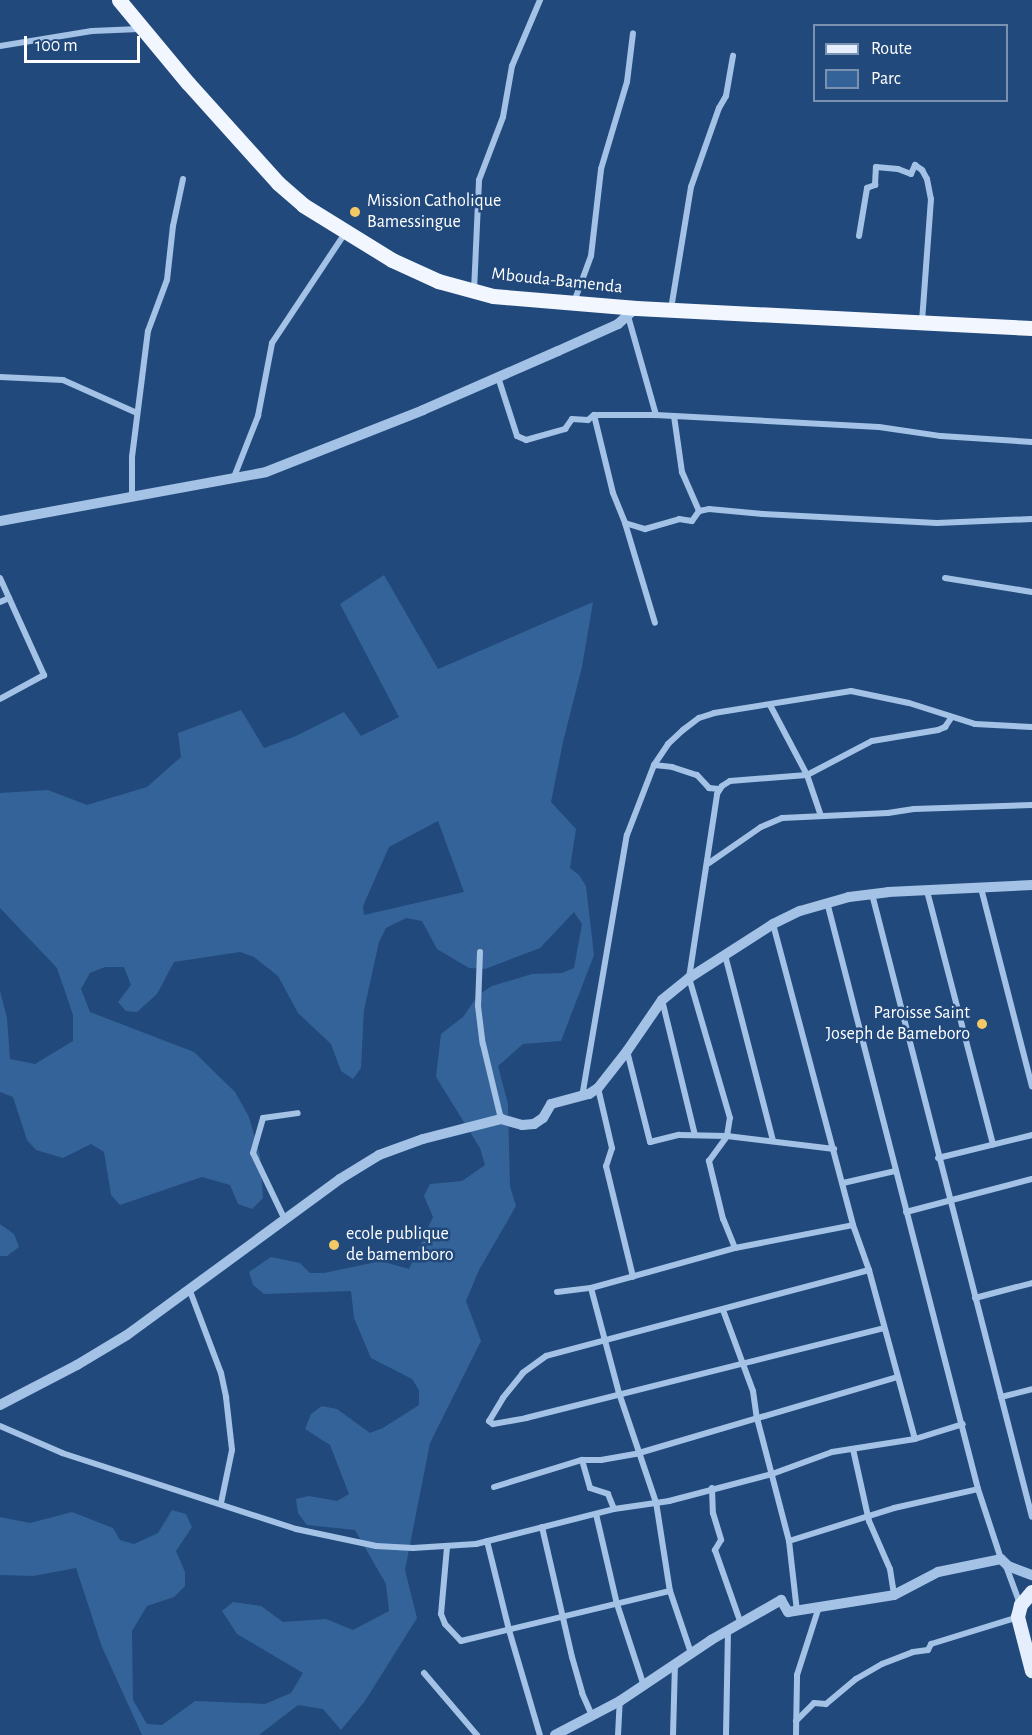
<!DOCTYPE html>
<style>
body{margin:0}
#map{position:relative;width:1032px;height:1735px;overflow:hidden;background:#21497b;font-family:"Alegreya Sans",sans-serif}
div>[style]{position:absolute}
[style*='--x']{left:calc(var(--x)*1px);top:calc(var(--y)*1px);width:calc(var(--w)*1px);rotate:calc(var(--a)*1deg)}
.green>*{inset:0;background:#346399}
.minor>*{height:6px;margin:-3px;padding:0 3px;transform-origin:3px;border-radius:3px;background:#a3c2e6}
.tertiary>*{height:10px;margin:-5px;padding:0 5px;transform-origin:5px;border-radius:5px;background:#a3c2e6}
.primary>*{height:14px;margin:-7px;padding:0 7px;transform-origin:7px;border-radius:7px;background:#e4eefd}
.trunk>*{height:15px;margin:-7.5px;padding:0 7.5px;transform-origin:7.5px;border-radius:7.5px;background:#f2f6fe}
.dots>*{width:16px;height:16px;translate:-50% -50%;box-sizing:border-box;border:3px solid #21497b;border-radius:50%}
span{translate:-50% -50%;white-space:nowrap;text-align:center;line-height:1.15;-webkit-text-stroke:5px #21497b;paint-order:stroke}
.poi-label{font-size:18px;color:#fff}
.left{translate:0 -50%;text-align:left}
.right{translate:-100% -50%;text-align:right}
.street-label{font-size:18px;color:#fff}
.legend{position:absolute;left:813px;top:24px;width:195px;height:78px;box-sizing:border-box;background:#21497b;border:2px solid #7a92b0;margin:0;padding:8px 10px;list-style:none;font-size:18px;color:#fff}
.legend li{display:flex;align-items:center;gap:12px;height:30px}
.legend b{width:30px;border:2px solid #7a92b0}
.scale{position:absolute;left:24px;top:36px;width:116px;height:27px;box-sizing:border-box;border:3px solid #fff;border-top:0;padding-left:8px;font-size:18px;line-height:21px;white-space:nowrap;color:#fff;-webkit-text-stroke:4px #21497b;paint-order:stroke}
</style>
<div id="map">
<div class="green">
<div style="clip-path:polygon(evenodd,384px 575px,438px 669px,593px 602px,582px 667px,563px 742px,551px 802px,576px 829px,570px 868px,579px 875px,586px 886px,594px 955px,561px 1041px,523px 1044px,498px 1066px,508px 1104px,510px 1186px,516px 1206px,479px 1270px,466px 1301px,481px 1341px,430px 1443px,405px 1570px,417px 1618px,365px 1701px,341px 1730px,323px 1709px,298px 1705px,259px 1735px,142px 1735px,102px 1647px,76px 1568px,33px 1576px,0 1575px,0 1517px,30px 1523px,72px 1512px,113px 1528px,120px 1540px,134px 1544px,158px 1533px,172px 1510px,186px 1514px,192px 1527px,176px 1551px,185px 1572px,185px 1586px,174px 1597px,147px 1606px,132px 1631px,133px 1700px,147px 1724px,162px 1725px,195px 1701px,265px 1704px,291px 1693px,303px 1673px,237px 1634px,222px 1611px,233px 1602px,261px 1606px,283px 1622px,326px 1619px,353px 1630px,389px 1611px,386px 1584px,355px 1530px,307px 1525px,298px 1513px,296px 1499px,309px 1496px,337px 1501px,349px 1494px,330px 1445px,305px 1429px,311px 1414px,322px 1406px,337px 1409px,370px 1433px,383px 1428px,419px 1405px,419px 1390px,412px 1379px,371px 1358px,354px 1318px,351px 1291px,264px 1294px,253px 1285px,249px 1272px,271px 1257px,300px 1263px,310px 1273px,324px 1273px,381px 1261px,409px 1269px,433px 1217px,424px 1196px,430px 1184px,462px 1181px,485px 1165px,480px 1148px,436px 1077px,441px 1034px,463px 1017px,478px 995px,492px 986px,532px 974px,562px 973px,574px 968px,582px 924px,574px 912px,540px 948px,485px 969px,469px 968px,437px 949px,422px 921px,406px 918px,386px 928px,379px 942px,364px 1010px,361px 1068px,353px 1079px,341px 1071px,331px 1044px,298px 1013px,278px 976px,254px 957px,240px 952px,174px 962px,157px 994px,137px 1012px,126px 1011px,118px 1002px,131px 985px,124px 967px,105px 967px,90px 973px,81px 989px,90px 1012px,194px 1052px,235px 1092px,249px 1117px,260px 1156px,263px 1198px,252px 1209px,238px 1204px,230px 1185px,202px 1177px,120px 1205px,111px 1195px,104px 1152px,91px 1144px,63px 1158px,36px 1150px,27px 1140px,13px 1097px,0 1092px,0 991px,7px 1018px,10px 1059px,35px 1064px,73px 1041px,73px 1015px,57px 968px,0 908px,0 793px,48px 790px,87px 805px,147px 787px,181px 757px,178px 733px,241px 710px,264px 748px,296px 736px,344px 712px,361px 736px,399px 717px,340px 604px,384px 575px,438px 821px,464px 892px,364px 915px,363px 906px,389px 847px,438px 821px)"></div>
<div style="clip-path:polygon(0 1224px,14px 1234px,19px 1247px,7px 1256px,0 1256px)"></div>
</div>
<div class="minor">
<div style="--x:0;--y:46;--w:93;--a:-9.3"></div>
<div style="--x:92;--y:31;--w:47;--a:-2.4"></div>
<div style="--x:859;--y:236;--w:49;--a:-80.5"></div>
<div style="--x:867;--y:188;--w:9;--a:-21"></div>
<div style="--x:875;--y:185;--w:18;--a:-87"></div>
<div style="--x:876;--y:167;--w:22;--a:5"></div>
<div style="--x:898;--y:169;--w:14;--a:21"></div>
<div style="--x:911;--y:174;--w:10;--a:-66"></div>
<div style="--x:915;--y:165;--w:9;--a:36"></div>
<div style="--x:922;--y:170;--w:10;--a:61"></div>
<div style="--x:927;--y:179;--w:20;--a:79"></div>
<div style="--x:931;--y:199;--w:122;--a:94.2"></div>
<div style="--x:474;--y:291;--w:111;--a:-87.4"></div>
<div style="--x:479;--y:180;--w:67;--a:-69.1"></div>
<div style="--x:503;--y:117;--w:52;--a:-80"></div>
<div style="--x:512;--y:66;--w:72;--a:-67"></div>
<div style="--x:574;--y:302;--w:49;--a:-69.7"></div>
<div style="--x:591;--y:256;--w:88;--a:-83.4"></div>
<div style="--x:601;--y:169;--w:91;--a:-73.4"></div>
<div style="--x:627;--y:82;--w:49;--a:-83"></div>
<div style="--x:671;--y:309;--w:124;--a:-80.7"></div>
<div style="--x:691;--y:187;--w:84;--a:-70.5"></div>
<div style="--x:719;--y:108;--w:14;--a:-60"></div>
<div style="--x:726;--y:96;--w:41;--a:-80.1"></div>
<div style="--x:628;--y:316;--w:103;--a:74.2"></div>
<div style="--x:656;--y:415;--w:223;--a:3.1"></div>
<div style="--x:879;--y:427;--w:63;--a:8.3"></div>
<div style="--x:941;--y:436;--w:91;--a:3.8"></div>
<div style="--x:0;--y:377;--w:63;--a:2.7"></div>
<div style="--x:63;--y:380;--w:81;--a:24"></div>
<div style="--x:498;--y:377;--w:62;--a:72.1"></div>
<div style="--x:517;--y:436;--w:10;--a:24"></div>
<div style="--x:526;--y:440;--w:41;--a:-15.8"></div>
<div style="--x:565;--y:429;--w:12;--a:-55"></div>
<div style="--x:572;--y:419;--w:16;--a:4"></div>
<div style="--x:588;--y:420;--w:8;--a:-40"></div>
<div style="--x:594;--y:415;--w:62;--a:0"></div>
<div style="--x:594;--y:415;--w:80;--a:76.3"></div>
<div style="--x:613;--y:493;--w:32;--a:68"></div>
<div style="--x:625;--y:523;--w:104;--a:73.3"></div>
<div style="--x:674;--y:416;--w:57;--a:81.9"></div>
<div style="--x:682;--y:472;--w:43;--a:66.4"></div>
<div style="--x:699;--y:511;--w:10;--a:-11"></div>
<div style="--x:709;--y:509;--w:54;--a:5.3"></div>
<div style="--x:763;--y:514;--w:174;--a:3"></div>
<div style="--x:937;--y:523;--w:95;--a:-2.4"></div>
<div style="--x:234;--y:477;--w:66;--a:-68.5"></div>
<div style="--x:258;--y:416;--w:74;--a:-79.1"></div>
<div style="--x:272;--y:343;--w:132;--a:-56.4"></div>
<div style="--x:132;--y:497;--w:40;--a:-90"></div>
<div style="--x:132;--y:457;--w:127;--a:-82.8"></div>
<div style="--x:148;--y:331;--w:54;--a:-69.6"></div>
<div style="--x:167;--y:280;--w:54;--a:-83.7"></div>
<div style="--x:173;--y:226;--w:48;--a:-78"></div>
<div style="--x:625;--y:523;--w:21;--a:17"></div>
<div style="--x:645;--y:529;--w:35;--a:-16"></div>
<div style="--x:679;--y:519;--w:13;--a:9"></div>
<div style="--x:692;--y:521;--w:12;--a:-55"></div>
<div style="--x:0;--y:578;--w:107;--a:65.6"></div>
<div style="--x:44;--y:675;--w:50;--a:151.4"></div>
<div style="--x:945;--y:578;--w:88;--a:9.1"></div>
<div style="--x:0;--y:602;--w:10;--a:-24"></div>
<div style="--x:770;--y:705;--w:79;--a:62.1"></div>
<div style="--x:807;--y:775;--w:43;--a:71.1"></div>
<div style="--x:654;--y:765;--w:18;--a:6"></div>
<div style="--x:672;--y:767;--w:26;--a:18"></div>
<div style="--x:697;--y:775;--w:18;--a:47"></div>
<div style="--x:709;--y:788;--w:10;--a:6"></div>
<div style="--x:709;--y:863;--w:63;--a:-34.7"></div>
<div style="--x:761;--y:827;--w:23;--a:-23"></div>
<div style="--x:782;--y:818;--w:106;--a:-2.7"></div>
<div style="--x:888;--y:813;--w:26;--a:-9"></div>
<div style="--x:914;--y:809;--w:118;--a:-1.9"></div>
<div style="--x:981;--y:888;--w:205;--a:75.6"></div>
<div style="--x:927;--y:891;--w:262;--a:75.4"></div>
<div style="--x:872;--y:894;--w:643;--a:75.6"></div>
<div style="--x:827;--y:902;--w:606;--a:75.57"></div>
<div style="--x:978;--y:1489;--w:74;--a:71.8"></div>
<div style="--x:773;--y:924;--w:311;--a:75.1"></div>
<div style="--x:853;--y:1225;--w:48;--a:70.4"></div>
<div style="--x:869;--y:1270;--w:175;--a:74.8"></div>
<div style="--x:480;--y:952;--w:54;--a:92.1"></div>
<div style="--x:478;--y:1006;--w:38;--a:83"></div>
<div style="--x:483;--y:1044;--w:77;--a:76.5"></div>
<div style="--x:725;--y:955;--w:191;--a:75.5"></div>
<div style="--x:662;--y:1000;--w:139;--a:76.3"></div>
<div style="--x:627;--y:1051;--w:94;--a:75.8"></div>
<div style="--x:650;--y:1142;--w:30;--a:-14"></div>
<div style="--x:679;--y:1135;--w:48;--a:1.2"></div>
<div style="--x:727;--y:1136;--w:108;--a:6.9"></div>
<div style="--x:598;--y:1088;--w:62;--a:76.9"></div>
<div style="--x:612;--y:1148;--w:19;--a:108"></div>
<div style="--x:606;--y:1166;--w:114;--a:76.3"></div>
<div style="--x:582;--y:1097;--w:266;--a:-80.3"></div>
<div style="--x:627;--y:835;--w:75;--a:-68.9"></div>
<div style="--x:654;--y:765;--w:25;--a:-56"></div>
<div style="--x:668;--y:744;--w:21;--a:-43"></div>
<div style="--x:683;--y:730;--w:20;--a:-37"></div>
<div style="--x:699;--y:718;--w:16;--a:-18"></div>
<div style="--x:714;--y:713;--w:139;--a:-9.1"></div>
<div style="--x:851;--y:691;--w:59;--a:11.7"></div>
<div style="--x:909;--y:703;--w:69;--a:17.7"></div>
<div style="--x:975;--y:724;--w:57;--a:3"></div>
<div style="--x:938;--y:1158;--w:97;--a:-13.7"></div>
<div style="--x:843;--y:1183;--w:53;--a:-13"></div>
<div style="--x:906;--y:1212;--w:130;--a:-14.7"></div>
<div style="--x:285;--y:1220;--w:74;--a:-115.5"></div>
<div style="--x:253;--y:1153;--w:36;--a:-74"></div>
<div style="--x:263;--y:1118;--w:35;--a:-8"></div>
<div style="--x:735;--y:1248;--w:31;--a:-112"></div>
<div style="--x:723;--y:1219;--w:60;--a:-103.6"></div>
<div style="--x:709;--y:1161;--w:31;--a:-54"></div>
<div style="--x:727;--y:1136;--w:18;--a:-81"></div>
<div style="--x:730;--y:1118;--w:146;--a:-106.3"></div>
<div style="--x:689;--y:978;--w:186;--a:-81.3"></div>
<div style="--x:717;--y:794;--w:9;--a:-58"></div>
<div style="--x:722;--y:786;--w:9;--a:-32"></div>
<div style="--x:730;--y:781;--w:77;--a:-4.5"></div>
<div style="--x:807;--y:775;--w:73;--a:-27.6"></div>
<div style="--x:872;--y:741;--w:67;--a:-9.5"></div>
<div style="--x:938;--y:730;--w:8;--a:-23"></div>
<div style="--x:945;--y:727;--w:11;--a:-56"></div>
<div style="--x:869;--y:1270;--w:334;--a:165.1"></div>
<div style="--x:546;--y:1356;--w:29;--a:144"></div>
<div style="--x:523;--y:1373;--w:32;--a:129"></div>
<div style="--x:503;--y:1398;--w:27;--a:121"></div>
<div style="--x:489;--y:1421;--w:5;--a:37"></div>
<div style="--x:493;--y:1424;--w:34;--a:-10"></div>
<div style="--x:526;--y:1418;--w:369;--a:-14.1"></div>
<div style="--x:591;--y:1288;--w:109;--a:75.1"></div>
<div style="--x:619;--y:1393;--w:115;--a:71.3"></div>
<div style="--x:656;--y:1502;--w:90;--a:81.1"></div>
<div style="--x:670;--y:1591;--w:65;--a:71.3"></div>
<div style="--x:190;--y:1291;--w:88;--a:69.3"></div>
<div style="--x:221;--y:1373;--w:25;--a:78"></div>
<div style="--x:226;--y:1397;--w:53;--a:83.5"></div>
<div style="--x:232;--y:1450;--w:54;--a:101.7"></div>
<div style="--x:557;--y:1292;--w:34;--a:-7"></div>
<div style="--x:591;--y:1288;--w:149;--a:-15.5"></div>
<div style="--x:735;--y:1248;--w:120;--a:-11"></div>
<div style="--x:975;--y:1298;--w:59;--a:-14.7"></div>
<div style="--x:723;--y:1310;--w:86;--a:69.7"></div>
<div style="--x:753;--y:1391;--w:27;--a:82"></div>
<div style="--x:757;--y:1418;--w:127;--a:75.4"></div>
<div style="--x:789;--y:1541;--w:70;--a:83.5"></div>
<div style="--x:1001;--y:1397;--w:32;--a:-14"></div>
<div style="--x:0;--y:1426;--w:68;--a:23.5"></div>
<div style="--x:62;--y:1453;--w:246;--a:18"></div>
<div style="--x:296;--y:1529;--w:82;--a:12"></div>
<div style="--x:376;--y:1546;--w:37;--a:3"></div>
<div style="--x:413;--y:1548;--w:63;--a:-3.6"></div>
<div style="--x:476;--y:1544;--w:142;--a:-14.2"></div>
<div style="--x:614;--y:1509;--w:56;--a:-8.3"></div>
<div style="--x:669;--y:1501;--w:106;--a:-14.7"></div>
<div style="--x:772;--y:1474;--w:64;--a:-20.1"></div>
<div style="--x:832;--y:1452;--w:84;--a:-8.9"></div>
<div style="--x:915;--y:1439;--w:50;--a:-17.4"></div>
<div style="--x:853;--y:1449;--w:74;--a:77.5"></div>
<div style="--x:869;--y:1521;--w:52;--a:66.4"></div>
<div style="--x:890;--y:1569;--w:26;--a:81"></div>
<div style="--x:582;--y:1460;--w:29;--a:74"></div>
<div style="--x:590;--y:1488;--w:19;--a:18"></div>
<div style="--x:608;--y:1494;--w:16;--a:68"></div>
<div style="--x:494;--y:1487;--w:92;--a:-17.1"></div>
<div style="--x:582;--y:1460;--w:19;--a:0"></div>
<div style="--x:601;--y:1460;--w:39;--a:-10"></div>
<div style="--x:639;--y:1453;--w:269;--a:-16.4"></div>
<div style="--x:712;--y:1488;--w:25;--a:88"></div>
<div style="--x:713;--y:1513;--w:28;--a:73"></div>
<div style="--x:721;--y:1540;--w:12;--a:121"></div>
<div style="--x:715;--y:1550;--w:75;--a:70.6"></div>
<div style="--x:596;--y:1514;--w:92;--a:76.9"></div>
<div style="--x:617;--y:1604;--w:86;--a:71.8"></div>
<div style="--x:542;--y:1527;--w:133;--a:77"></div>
<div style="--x:572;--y:1657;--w:37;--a:74"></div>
<div style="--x:582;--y:1693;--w:24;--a:66"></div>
<div style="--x:487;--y:1541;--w:92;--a:76.1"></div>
<div style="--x:509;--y:1630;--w:109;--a:73.6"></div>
<div style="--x:789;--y:1541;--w:110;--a:-17.4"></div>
<div style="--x:894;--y:1508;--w:86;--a:-12.7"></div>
<div style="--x:447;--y:1547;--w:67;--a:95.1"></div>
<div style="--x:441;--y:1614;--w:11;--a:68"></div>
<div style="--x:445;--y:1624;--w:23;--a:47"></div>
<div style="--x:461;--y:1641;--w:215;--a:-13.5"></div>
<div style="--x:1006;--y:1566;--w:40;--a:69.8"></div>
<div style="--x:424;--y:1673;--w:82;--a:49.5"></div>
<div style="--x:796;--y:1721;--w:25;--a:-45"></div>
<div style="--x:814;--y:1703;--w:12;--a:5"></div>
<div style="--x:826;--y:1704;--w:39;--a:-40"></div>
<div style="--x:856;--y:1679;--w:30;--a:-30"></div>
<div style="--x:882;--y:1664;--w:33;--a:-21"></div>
<div style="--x:913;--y:1652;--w:15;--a:-8"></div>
<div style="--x:928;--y:1650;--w:7;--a:-63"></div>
<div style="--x:931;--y:1644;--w:91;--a:-17.2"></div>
<div style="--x:618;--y:1735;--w:34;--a:-87"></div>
<div style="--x:673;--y:1735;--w:71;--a:-88.4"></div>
<div style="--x:726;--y:1735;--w:106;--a:-88.9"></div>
<div style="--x:796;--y:1735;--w:60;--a:-89"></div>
<div style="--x:797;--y:1675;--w:71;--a:-72.1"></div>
</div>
<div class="tertiary">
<div style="--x:0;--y:521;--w:270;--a:-10.4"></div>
<div style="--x:266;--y:472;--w:169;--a:-21.5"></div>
<div style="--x:423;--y:410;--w:147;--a:-23.6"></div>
<div style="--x:558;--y:351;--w:66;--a:-24.2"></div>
<div style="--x:618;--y:324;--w:24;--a:-42"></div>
<div style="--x:0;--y:1405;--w:87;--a:-27.5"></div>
<div style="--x:77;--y:1365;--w:58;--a:-31"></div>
<div style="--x:127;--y:1335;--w:264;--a:-36.2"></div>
<div style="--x:340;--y:1179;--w:46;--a:-31.6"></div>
<div style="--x:379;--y:1155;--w:47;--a:-20"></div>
<div style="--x:423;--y:1139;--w:81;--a:-14.4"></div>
<div style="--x:501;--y:1119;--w:22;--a:16"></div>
<div style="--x:522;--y:1125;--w:12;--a:-5"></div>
<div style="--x:534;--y:1124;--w:11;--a:-34"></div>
<div style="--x:543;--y:1118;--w:16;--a:-60"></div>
<div style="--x:551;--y:1104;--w:39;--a:-15"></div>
<div style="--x:589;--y:1094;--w:11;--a:-34"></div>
<div style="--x:598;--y:1088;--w:47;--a:-51.9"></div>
<div style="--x:627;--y:1051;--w:62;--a:-55.5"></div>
<div style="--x:662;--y:1000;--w:35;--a:-39"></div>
<div style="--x:689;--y:978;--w:100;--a:-32.7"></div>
<div style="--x:773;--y:924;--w:30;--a:-26"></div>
<div style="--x:800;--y:911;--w:51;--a:-15.9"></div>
<div style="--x:849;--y:897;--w:39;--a:-7"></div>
<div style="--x:888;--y:892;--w:144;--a:-2.8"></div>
<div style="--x:555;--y:1735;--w:73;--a:-27.6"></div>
<div style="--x:620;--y:1701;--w:110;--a:-33.8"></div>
<div style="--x:711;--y:1640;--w:81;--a:-29.7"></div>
<div style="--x:781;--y:1600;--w:14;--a:60"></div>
<div style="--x:788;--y:1612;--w:107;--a:-9.1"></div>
<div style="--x:894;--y:1595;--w:50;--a:-27.6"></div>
<div style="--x:938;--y:1572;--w:64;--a:-11.7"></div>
<div style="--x:1001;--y:1559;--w:10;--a:45"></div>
<div style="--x:1008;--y:1566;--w:26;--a:21"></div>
</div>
<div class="primary">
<div style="--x:1032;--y:1592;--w:17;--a:130"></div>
<div style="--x:1021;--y:1605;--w:12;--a:104"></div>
<div style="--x:1018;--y:1617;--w:56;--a:75.5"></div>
</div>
<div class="trunk">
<div style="--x:119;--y:0;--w:108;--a:50.3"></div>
<div style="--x:188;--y:83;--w:135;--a:48"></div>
<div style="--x:278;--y:183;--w:33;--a:41"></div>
<div style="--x:303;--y:205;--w:105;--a:31.7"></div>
<div style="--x:392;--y:260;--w:51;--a:24.5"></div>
<div style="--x:438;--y:281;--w:57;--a:15.3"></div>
<div style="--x:493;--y:296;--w:144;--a:4.8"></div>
<div style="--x:636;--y:308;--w:397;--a:2.9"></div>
</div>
<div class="dots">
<div style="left:355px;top:212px;background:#f3c965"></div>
<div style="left:982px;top:1024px;background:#f3c965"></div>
<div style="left:334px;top:1245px;background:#f3c965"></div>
</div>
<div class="poi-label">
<span class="left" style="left:367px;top:212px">Mission Catholique<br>Bamessingue</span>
<span class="right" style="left:970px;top:1024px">Paroisse Saint<br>Joseph de Bameboro</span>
<span class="left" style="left:346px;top:1245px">ecole publique<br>de bamemboro</span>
</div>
<div class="street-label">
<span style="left:557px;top:281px;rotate:6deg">Mbouda-Bamenda</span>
</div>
<ul class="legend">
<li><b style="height:8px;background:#e4eefd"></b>Route</li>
<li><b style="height:16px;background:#346399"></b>Parc</li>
</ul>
<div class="scale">100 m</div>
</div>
